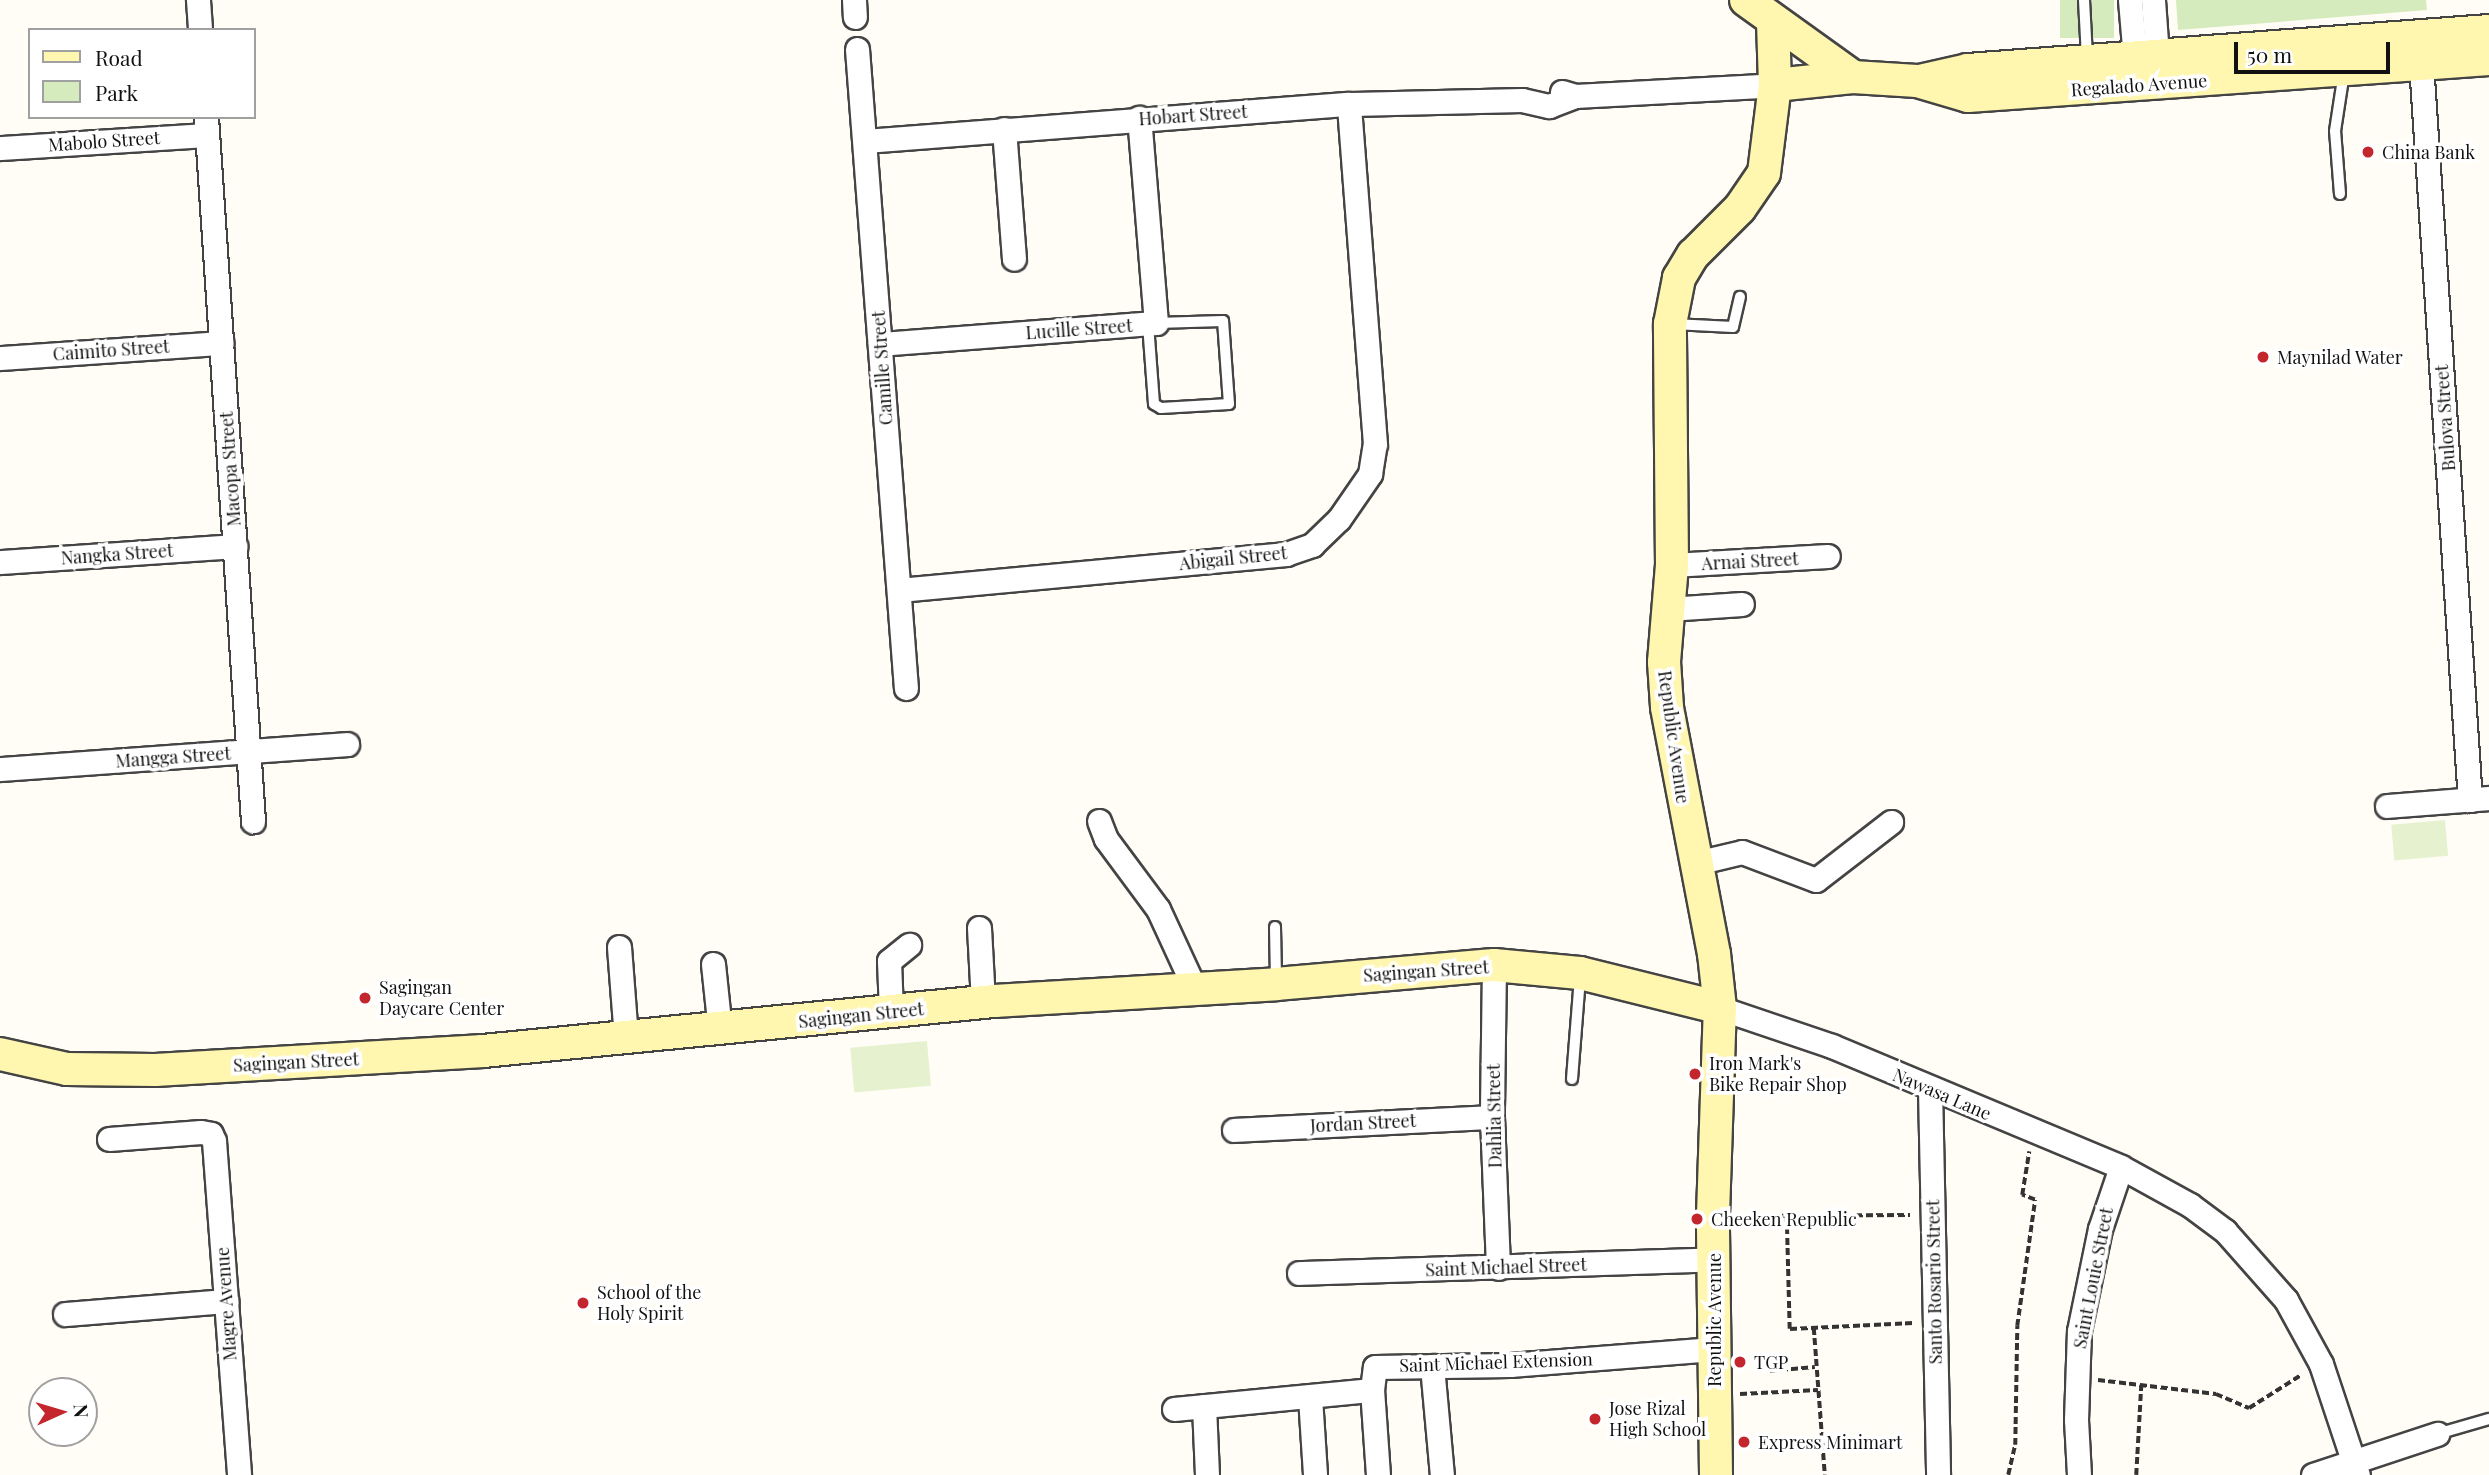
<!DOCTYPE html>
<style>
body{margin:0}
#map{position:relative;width:2489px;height:1475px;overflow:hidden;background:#fffdf5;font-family:"Playfair Display",serif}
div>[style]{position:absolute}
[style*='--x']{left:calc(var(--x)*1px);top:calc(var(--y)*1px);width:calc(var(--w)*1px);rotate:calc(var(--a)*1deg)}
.green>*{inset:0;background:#d5ebbd;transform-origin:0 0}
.pitch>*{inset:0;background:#e6f2cf;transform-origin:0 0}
.path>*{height:3.5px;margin-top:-1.75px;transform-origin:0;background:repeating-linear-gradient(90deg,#333 0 7px,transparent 0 10.5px)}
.roads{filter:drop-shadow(2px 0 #444) drop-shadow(-2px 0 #444) drop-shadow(0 2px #444) drop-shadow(0 -2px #444)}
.lane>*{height:10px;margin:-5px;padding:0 5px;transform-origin:5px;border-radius:5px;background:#fff}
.street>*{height:23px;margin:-11.5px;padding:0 11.5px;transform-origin:11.5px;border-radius:11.5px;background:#fff}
.secondary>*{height:32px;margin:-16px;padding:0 16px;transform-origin:16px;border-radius:16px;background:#fff6b0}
.dots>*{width:19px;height:19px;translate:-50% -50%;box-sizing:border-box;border:4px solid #fff;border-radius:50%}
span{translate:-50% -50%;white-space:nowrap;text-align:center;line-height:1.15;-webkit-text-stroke:7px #fff;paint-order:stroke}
.street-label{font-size:18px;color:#111}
.poi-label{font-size:18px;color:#111}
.left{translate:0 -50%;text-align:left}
.legend{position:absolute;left:28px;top:28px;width:228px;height:91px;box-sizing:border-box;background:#fff;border:2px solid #a0a0a0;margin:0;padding:9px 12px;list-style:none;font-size:21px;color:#111}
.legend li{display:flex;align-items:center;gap:14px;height:35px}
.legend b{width:35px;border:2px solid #a0a0a0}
.north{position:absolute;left:28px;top:1377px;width:70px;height:70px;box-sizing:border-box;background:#fff;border:2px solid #a0a0a0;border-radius:50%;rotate:86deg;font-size:19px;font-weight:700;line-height:28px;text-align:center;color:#111}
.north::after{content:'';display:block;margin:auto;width:24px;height:32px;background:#c4262e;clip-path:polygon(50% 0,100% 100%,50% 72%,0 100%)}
.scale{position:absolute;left:2234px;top:42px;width:156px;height:32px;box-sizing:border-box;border:4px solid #111;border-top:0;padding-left:9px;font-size:21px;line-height:24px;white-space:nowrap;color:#111;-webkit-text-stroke:5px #fff;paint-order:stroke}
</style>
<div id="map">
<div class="green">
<div style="left:2060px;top:0;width:54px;height:38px"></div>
<div style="clip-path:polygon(2176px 0,2426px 0,2427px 10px,2178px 30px)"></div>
</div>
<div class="pitch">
<div style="left:2445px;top:820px;width:36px;height:54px;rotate:85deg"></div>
<div style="left:927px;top:1041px;width:45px;height:77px;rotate:85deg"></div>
</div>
<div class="path">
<div style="--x:1740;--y:1216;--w:170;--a:-0.3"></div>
<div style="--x:1787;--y:1217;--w:112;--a:88.5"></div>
<div style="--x:1790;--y:1329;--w:123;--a:-2.8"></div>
<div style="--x:1814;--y:1328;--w:147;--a:85.7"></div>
<div style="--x:1741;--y:1361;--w:27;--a:0"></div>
<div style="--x:1768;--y:1361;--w:10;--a:79"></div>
<div style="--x:1770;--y:1371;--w:45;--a:-5.1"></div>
<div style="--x:2098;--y:1380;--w:119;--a:6.8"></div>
<div style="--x:2216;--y:1394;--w:36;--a:23"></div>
<div style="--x:2249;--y:1408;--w:62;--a:-32.4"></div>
<div style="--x:1740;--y:1394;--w:78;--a:-2.9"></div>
<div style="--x:2008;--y:1475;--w:31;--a:-77"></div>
<div style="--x:2015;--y:1445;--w:119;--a:-89"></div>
<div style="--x:2017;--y:1326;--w:127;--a:-81.9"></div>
<div style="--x:2035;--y:1200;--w:14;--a:-159"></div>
<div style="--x:2022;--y:1195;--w:44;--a:-80.8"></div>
<div style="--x:2136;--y:1475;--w:90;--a:-86.8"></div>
</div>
<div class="roads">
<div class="lane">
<div style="--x:2084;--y:0;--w:58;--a:87"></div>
<div style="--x:2340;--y:194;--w:63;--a:-94.5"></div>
<div style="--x:2335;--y:131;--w:60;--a:-81.3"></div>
<div style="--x:1148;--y:324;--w:80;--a:85.7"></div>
<div style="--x:1154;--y:404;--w:8;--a:30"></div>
<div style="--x:1161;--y:408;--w:68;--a:-3.4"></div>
<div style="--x:1229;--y:404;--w:83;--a:-94.1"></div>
<div style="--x:1223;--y:321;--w:67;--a:178.3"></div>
<div style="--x:1673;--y:324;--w:60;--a:2.9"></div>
<div style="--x:1733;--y:327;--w:31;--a:-77"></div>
<div style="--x:1275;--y:927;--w:54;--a:88.9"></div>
<div style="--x:1572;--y:1079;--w:102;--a:-85.5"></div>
<div style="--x:2437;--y:1434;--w:54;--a:-16.1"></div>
</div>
<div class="street">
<div style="--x:198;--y:0;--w:30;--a:86"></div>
<div style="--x:854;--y:0;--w:17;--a:87"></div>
<div style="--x:2130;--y:0;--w:58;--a:85.1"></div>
<div style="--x:2153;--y:0;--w:56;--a:85.9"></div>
<div style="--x:2420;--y:48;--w:754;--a:86.2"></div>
<div style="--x:857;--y:49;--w:641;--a:85.62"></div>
<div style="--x:1562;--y:92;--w:14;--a:17"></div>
<div style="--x:1575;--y:96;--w:200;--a:-3.1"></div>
<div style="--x:206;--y:117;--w:706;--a:86.18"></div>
<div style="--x:1004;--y:129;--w:130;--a:85.6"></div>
<div style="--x:865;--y:141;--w:485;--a:-4.4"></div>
<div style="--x:1349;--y:104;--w:173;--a:-1.3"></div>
<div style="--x:1522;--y:100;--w:28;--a:13"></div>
<div style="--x:1549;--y:106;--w:28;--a:-21"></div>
<div style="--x:0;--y:148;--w:207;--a:-3.6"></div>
<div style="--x:880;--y:344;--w:277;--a:-4.4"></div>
<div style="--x:1156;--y:323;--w:206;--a:-94.7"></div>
<div style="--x:0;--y:358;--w:222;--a:-3.9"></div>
<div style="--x:0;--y:562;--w:236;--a:-3.9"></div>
<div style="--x:1672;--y:565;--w:156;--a:-3.3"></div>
<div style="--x:899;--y:590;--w:389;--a:-5.3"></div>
<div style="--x:1286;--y:554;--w:28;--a:-19"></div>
<div style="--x:1312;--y:545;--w:37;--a:-44"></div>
<div style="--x:1339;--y:519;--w:55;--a:-55.4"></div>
<div style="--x:1370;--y:474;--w:30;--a:-81"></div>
<div style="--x:1375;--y:444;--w:341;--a:-94.4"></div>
<div style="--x:1668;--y:609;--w:74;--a:-3.9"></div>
<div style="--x:0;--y:769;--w:348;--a:-4.1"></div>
<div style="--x:2387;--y:806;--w:102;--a:-4.5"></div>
<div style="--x:1099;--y:821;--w:19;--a:69"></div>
<div style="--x:1106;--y:839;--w:87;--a:53.4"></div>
<div style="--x:1158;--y:909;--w:88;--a:65.2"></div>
<div style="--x:1696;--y:863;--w:47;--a:-13.4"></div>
<div style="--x:1742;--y:852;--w:79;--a:20.7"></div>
<div style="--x:1816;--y:880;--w:95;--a:-37.7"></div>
<div style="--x:979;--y:928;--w:74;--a:86.9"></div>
<div style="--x:619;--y:947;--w:92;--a:85.6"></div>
<div style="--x:713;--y:964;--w:67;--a:84"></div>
<div style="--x:1494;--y:965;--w:152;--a:90.8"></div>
<div style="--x:1492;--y:1117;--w:151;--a:87.7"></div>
<div style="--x:1720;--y:1008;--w:118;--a:18.7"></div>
<div style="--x:1832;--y:1046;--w:313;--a:22.7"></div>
<div style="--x:2121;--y:1167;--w:79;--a:28.8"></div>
<div style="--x:2190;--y:1205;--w:44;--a:36.6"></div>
<div style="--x:2225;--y:1231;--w:92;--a:48.5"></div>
<div style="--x:2286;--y:1300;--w:73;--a:61.3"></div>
<div style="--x:2321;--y:1364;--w:117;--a:71.6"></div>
<div style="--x:891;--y:1011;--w:50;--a:-92.3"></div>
<div style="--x:889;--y:961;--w:26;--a:-39"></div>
<div style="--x:1930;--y:1088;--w:387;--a:88.8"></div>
<div style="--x:1234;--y:1130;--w:258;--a:-2.9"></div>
<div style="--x:109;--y:1139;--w:92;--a:-4.4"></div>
<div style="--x:201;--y:1132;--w:10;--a:11"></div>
<div style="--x:211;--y:1134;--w:8;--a:67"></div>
<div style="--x:214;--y:1141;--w:335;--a:85.7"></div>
<div style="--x:1299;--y:1273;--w:414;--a:-1.9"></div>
<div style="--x:65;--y:1314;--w:162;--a:-4.6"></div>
<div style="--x:1432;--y:1366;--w:109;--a:84.8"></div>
<div style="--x:1310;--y:1397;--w:78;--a:86.3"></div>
<div style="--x:1204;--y:1406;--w:69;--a:87.5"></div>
<div style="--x:1174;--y:1409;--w:199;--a:-5.5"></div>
<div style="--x:1378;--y:1475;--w:85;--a:-94"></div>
<div style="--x:1372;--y:1390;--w:23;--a:-83"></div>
<div style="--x:1375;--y:1367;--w:135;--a:-0.8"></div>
<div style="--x:1510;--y:1365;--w:204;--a:-4.5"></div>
<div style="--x:2079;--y:1475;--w:55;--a:-93.1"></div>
<div style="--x:2076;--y:1420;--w:89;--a:-88.1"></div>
<div style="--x:2079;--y:1331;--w:104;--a:-78.4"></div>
<div style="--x:2100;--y:1229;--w:65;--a:-71.3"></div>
<div style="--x:2313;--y:1475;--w:131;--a:-18.3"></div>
</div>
<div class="secondary">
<div style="--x:1746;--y:0;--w:132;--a:35.7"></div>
<div style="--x:1919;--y:81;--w:50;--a:-12.7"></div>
<div style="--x:1968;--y:70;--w:522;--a:-4.28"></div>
<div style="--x:1775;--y:85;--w:78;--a:-5.9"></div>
<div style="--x:1853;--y:77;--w:64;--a:3.6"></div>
<div style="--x:1917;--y:81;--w:53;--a:16.4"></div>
<div style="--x:1968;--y:96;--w:522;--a:-4.06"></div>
<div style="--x:0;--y:1054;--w:69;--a:12.6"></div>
<div style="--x:67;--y:1069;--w:88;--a:0.7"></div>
<div style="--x:155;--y:1070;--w:329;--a:-3.3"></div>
<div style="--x:483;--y:1051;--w:513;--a:-5.59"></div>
<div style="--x:994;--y:1001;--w:283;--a:-3.4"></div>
<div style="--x:1276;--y:984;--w:219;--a:-5"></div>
<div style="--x:1494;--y:965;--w:86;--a:5.3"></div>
<div style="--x:1580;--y:973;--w:144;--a:14"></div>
<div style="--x:1716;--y:1475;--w:260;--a:-90.7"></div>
<div style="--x:1713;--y:1215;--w:207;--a:-88.1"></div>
<div style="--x:1720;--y:1008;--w:54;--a:-96.3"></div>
<div style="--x:1714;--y:954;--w:251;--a:-100.8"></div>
<div style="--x:1667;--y:707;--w:45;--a:-93.8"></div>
<div style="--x:1664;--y:662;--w:97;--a:-85.3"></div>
<div style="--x:1672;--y:565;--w:241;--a:-90.5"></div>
<div style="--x:1670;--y:324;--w:47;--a:-78.9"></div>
<div style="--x:1679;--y:278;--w:27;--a:-59"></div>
<div style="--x:1693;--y:255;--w:66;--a:-45"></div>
<div style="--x:1740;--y:208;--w:42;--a:-55.6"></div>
<div style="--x:1764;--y:173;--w:89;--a:-82.9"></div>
<div style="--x:1775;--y:85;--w:65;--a:-91.8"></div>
</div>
</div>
<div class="dots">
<div style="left:2368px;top:152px;background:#c4262e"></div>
<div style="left:2263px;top:357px;background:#c4262e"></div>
<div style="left:365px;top:998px;background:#c4262e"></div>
<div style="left:1695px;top:1074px;background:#c4262e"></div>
<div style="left:1697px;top:1219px;background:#c4262e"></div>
<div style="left:583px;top:1303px;background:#c4262e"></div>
<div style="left:1740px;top:1362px;background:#c4262e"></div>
<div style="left:1595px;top:1419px;background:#c4262e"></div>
<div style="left:1744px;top:1442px;background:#c4262e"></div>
</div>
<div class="street-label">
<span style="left:2139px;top:85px;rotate:-4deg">Regalado Avenue</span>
<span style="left:1193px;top:115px;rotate:-4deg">Hobart Street</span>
<span style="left:104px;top:141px;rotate:-4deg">Mabolo Street</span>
<span style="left:1079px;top:329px;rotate:-4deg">Lucille Street</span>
<span style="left:111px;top:350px;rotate:-4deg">Caimito Street</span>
<span style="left:882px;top:368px;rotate:-94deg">Camille Street</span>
<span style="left:2445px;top:418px;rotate:-94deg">Bulova Street</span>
<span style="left:230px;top:469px;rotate:-94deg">Macopa Street</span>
<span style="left:117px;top:554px;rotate:-4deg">Nangka Street</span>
<span style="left:1233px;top:558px;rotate:-6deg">Abigail Street</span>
<span style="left:1750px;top:561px;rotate:-3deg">Arnai Street</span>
<span style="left:1674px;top:737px;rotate:82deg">Republic Avenue</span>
<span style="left:173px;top:757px;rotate:-4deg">Mangga Street</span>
<span style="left:1426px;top:971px;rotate:-4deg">Sagingan Street</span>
<span style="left:861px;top:1015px;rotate:-6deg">Sagingan Street</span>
<span style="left:296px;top:1062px;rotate:-3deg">Sagingan Street</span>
<span style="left:1942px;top:1094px;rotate:23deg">Nawasa Lane</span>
<span style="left:1494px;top:1116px;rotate:-91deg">Dahlia Street</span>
<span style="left:1363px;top:1123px;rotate:-3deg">Jordan Street</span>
<span style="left:1506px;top:1267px;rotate:-2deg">Saint Michael Street</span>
<span style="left:2093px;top:1278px;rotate:-79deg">Saint Louie Street</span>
<span style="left:1934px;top:1282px;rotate:-91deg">Santo Rosario Street</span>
<span style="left:226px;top:1304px;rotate:-94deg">Magre Avenue</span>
<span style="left:1714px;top:1320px;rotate:-90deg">Republic Avenue</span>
<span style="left:1496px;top:1362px;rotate:-2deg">Saint Michael Extension</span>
</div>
<div class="poi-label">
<span class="left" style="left:2382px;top:152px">China Bank</span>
<span class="left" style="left:2277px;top:357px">Maynilad Water</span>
<span class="left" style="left:379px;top:998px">Sagingan<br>Daycare Center</span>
<span class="left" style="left:1709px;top:1074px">Iron Mark's<br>Bike Repair Shop</span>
<span class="left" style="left:1711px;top:1219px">Cheeken Republic</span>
<span class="left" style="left:597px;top:1303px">School of the<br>Holy Spirit</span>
<span class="left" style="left:1754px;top:1362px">TGP</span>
<span class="left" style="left:1609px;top:1419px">Jose Rizal<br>High School</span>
<span class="left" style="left:1758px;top:1442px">Express Minimart</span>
</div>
<ul class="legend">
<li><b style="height:9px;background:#fff6b0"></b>Road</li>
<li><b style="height:19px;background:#d5ebbd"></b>Park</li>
</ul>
<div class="north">N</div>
<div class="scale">50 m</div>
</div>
